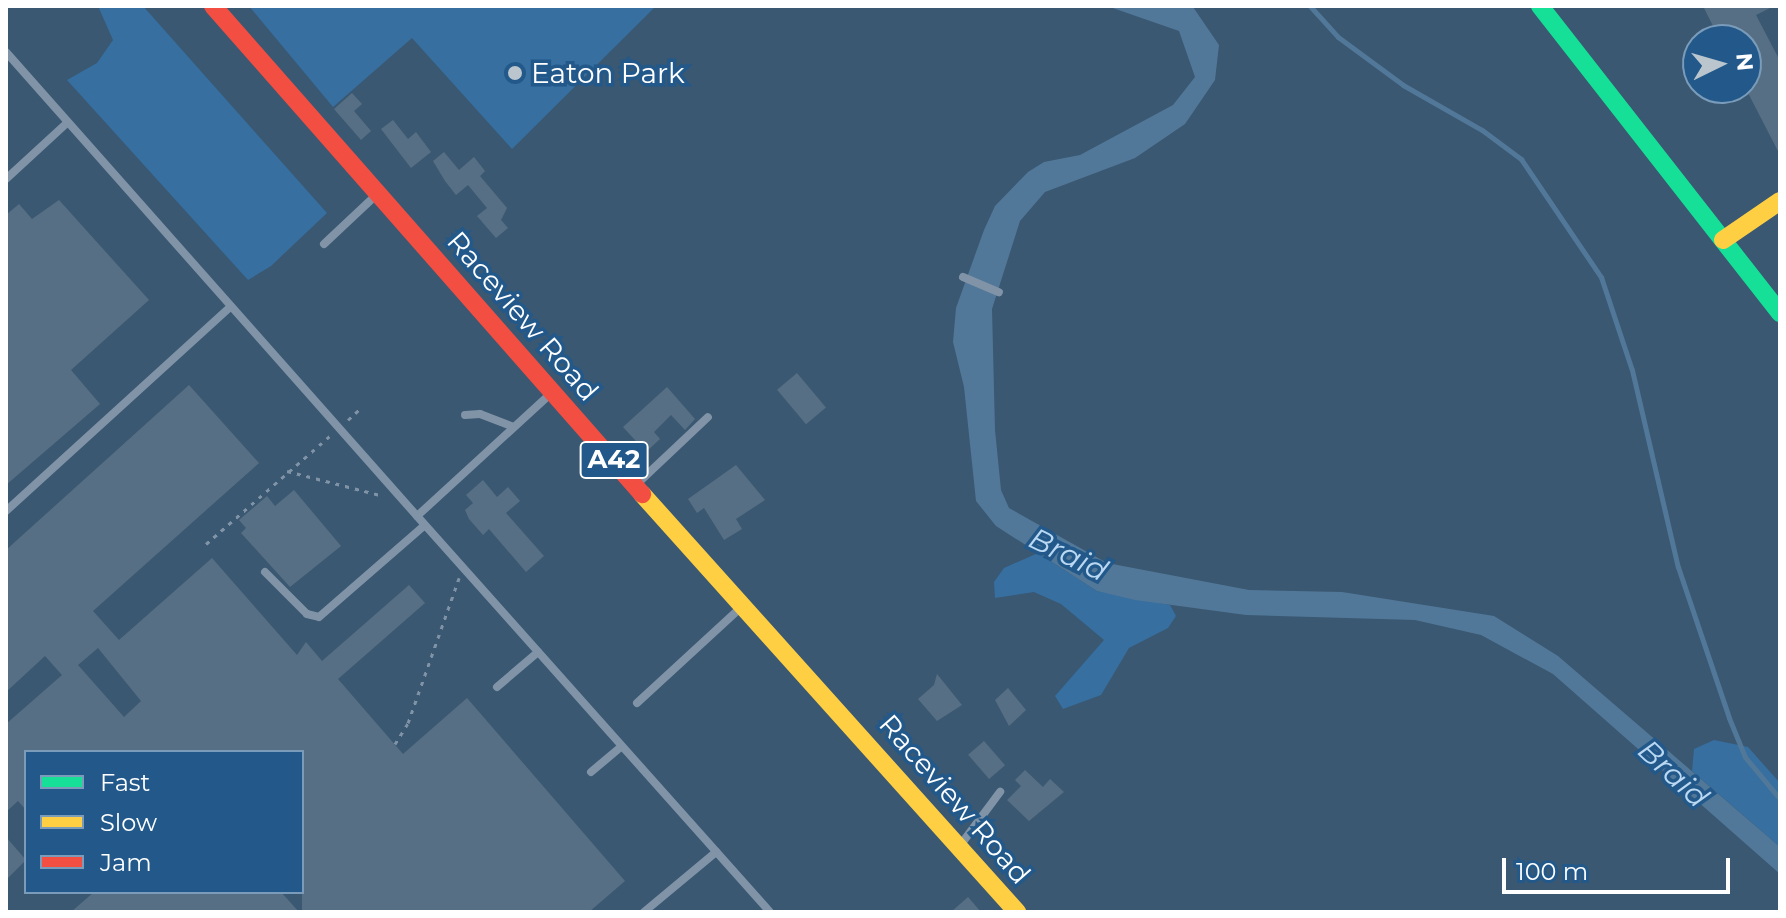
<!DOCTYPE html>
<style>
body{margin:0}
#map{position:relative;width:1786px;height:918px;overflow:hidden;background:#3a5872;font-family:Montserrat,sans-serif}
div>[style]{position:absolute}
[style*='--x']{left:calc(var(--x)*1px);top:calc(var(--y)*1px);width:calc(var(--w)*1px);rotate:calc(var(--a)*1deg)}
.green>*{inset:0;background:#366fa0}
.water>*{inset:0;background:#527899}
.stream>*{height:5px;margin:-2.5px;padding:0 2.5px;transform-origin:2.5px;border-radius:2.5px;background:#527899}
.building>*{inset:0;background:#576f84;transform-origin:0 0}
.path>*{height:3px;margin-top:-1.5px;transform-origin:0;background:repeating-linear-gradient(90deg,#8194a7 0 4px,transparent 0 10px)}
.lane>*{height:8px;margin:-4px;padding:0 4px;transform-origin:4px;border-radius:4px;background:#8194a7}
.fast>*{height:18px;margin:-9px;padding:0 9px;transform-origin:9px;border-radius:9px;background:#16e098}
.slow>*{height:18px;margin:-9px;padding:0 9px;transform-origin:9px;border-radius:9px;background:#ffcf43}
.jam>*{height:18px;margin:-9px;padding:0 9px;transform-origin:9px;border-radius:9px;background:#f24e42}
.dots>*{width:22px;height:22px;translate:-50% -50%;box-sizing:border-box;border:4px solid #22598a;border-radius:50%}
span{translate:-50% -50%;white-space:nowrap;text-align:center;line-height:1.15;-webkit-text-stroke:7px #22598a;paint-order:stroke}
.shield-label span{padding:2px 6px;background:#22598a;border:2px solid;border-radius:6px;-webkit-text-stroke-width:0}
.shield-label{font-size:26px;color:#fff;font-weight:700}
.poi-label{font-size:28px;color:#fff}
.left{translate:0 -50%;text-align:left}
.street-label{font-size:28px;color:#fff}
.water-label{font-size:30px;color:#bad8f2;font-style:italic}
.frame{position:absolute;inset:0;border:8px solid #fff;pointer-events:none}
.legend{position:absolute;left:24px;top:750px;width:280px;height:144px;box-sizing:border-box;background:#22598a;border:2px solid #7a9bb9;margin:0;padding:10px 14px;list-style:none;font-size:24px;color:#fff}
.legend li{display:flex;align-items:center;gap:16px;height:40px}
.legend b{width:40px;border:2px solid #7a9bb9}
.north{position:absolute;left:1682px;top:24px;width:80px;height:80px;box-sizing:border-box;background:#22598a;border:2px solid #7a9bb9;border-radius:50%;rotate:85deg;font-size:22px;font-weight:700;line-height:32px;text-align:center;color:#fff}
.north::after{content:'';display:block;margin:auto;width:28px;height:36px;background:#bac5ce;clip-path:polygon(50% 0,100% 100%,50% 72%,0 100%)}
.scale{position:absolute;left:1502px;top:858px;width:228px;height:36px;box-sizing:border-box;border:4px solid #fff;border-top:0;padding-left:10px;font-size:24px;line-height:28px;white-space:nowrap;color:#fff;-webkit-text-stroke:6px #22598a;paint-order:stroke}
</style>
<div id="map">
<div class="green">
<div style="clip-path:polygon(98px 6px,143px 6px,327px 213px,271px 266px,248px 280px,67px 80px,97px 63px,113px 40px)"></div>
<div style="clip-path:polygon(249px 6px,656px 6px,512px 149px,412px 38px,333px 107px)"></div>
<div style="clip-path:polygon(1038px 553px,1097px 591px,1170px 605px,1176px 616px,1168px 628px,1129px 648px,1101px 695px,1063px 709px,1055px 696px,1104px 640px,1061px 604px,1034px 592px,995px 598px,994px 582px,1004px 568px)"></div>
<div style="clip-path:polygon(1714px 740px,1748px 747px,1780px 783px,1780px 847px,1692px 771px,1694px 749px)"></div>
</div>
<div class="water">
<div style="clip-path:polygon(1107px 6px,1193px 7px,1219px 45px,1215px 80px,1185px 124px,1135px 158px,1045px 192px,1020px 221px,992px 309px,995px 430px,1001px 490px,1009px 508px,1107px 563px,1249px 590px,1342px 592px,1494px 616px,1558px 656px,1780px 847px,1780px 874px,1553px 674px,1481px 635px,1415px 620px,1246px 615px,1135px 600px,1097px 591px,996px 526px,976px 501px,964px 387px,953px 342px,956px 308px,984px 230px,995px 206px,1028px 172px,1044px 162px,1080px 155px,1173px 105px,1195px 77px,1179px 31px)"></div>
</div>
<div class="stream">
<div style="--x:1310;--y:6;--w:42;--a:47.9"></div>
<div style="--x:1338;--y:37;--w:81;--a:36.4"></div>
<div style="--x:1403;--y:85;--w:91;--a:29.7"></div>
<div style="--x:1482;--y:130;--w:49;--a:36.6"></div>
<div style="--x:1521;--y:159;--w:143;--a:55.9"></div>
<div style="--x:1601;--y:277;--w:98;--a:71.6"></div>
<div style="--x:1632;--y:370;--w:202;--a:76.9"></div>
<div style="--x:1678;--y:567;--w:159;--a:71.3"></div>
<div style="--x:1729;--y:718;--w:42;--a:67.7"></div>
<div style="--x:1745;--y:757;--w:55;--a:50.2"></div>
</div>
<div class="building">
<div style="clip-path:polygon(1703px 6px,1774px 6px,1756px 15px,1780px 61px,1780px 155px,1746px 89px,1746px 40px,1720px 40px)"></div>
<div style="clip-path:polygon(352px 93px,362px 104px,354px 111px,371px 131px,361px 140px,334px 109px)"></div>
<div style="clip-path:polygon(393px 120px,408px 139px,416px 132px,431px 152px,411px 168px,381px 129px)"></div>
<div style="clip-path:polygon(444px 152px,459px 170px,474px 157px,485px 171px,480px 176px,507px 208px,501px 220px,508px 228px,496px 238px,477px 216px,487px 208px,468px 185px,456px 195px,445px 181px,433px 161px)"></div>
<div style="clip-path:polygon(59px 200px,149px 300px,71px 370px,100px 404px,6px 485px,6px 215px,19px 204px,32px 219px)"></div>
<div style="left:797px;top:373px;width:45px;height:26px;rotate:50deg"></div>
<div style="clip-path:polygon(evenodd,189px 385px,259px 463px,93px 611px,119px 640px,212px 558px,297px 655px,306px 642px,322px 661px,409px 585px,425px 603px,338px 679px,403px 754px,467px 698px,625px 881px,589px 912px,302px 912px,302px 752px,26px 752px,26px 810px,18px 801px,6px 812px,6px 724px,62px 675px,45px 656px,6px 692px,6px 550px,189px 385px,98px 648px,141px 701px,124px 717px,78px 665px,98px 648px)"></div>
<div style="clip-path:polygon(667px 387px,695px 419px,685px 430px,671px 415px,654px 432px,660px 439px,646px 452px,623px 427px)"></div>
<div style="clip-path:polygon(736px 465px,765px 500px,736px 519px,742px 529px,724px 540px,704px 508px,697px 513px,688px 499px)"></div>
<div style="clip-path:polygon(483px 480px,497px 497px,508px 487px,520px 501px,506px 513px,544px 556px,526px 572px,489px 529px,483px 535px,469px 519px,465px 510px,473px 503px,466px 495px)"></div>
<div style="clip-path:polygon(294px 490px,341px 546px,290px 587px,241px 533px,246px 528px,239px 520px,267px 496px,275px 506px)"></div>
<div style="clip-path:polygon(937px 674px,962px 705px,937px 721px,918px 699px,934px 685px)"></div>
<div style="clip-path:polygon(1008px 688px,1026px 710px,1009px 726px,995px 700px)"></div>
<div style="left:984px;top:741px;width:32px;height:21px;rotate:49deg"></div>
<div style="clip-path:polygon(1025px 770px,1043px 787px,1050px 779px,1064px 792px,1029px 821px,1007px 800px,1021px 786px,1015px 780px)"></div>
<div style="clip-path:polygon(6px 837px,26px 860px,6px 880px)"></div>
<div style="clip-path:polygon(94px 892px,281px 892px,299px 912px,71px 912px)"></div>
<div style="clip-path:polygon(968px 897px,981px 912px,951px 912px)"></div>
</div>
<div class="path">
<div style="--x:348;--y:420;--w:16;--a:-43"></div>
<div style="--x:287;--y:471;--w:100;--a:14.5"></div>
<div style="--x:206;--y:544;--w:164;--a:-41.1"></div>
<div style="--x:395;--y:744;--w:25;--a:-58"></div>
<div style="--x:408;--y:723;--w:154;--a:-70.6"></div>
</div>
<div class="lane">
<div style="--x:6;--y:52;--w:620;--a:48.47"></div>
<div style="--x:6;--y:179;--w:84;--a:-42.6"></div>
<div style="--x:324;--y:244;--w:69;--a:-43.2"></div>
<div style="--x:963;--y:277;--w:39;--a:23"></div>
<div style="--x:547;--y:397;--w:176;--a:137.5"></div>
<div style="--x:417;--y:516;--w:530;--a:48.29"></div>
<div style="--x:465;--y:415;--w:15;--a:-4"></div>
<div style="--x:480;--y:414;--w:36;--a:21"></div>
<div style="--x:638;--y:483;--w:96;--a:-43.3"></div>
<div style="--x:6;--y:511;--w:304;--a:-42.3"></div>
<div style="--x:265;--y:572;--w:59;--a:45"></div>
<div style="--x:307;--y:614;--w:12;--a:14"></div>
<div style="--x:319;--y:617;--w:140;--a:-41"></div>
<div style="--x:497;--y:687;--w:54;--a:-40.5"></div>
<div style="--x:637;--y:703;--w:137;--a:-42.6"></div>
<div style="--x:591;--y:772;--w:40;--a:-40"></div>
<div style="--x:962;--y:843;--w:64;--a:-53.3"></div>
<div style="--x:644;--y:912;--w:94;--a:-39.8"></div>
</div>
<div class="fast">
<div style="--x:1540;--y:6;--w:390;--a:52"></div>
</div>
<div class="slow">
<div style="--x:1723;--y:240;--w:69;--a:-34.4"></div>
<div style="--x:642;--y:494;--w:562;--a:48.1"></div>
</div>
<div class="jam">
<div style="--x:213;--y:6;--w:650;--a:48.68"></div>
</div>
<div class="dots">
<div style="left:515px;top:73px;background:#bac5ce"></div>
</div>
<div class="shield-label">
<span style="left:614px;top:460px">A42</span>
</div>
<div class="poi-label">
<span class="left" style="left:531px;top:73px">Eaton Park</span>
</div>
<div class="street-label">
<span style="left:523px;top:316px;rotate:49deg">Raceview Road</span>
<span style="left:955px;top:799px;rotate:49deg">Raceview Road</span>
</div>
<div class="water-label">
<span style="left:1068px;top:555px;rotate:26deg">Braid</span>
<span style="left:1673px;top:774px;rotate:43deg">Braid</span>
</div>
<div class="frame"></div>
<ul class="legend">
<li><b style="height:10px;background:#16e098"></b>Fast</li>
<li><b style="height:10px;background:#ffcf43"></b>Slow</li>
<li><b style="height:10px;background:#f24e42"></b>Jam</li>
</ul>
<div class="north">N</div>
<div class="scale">100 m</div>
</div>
